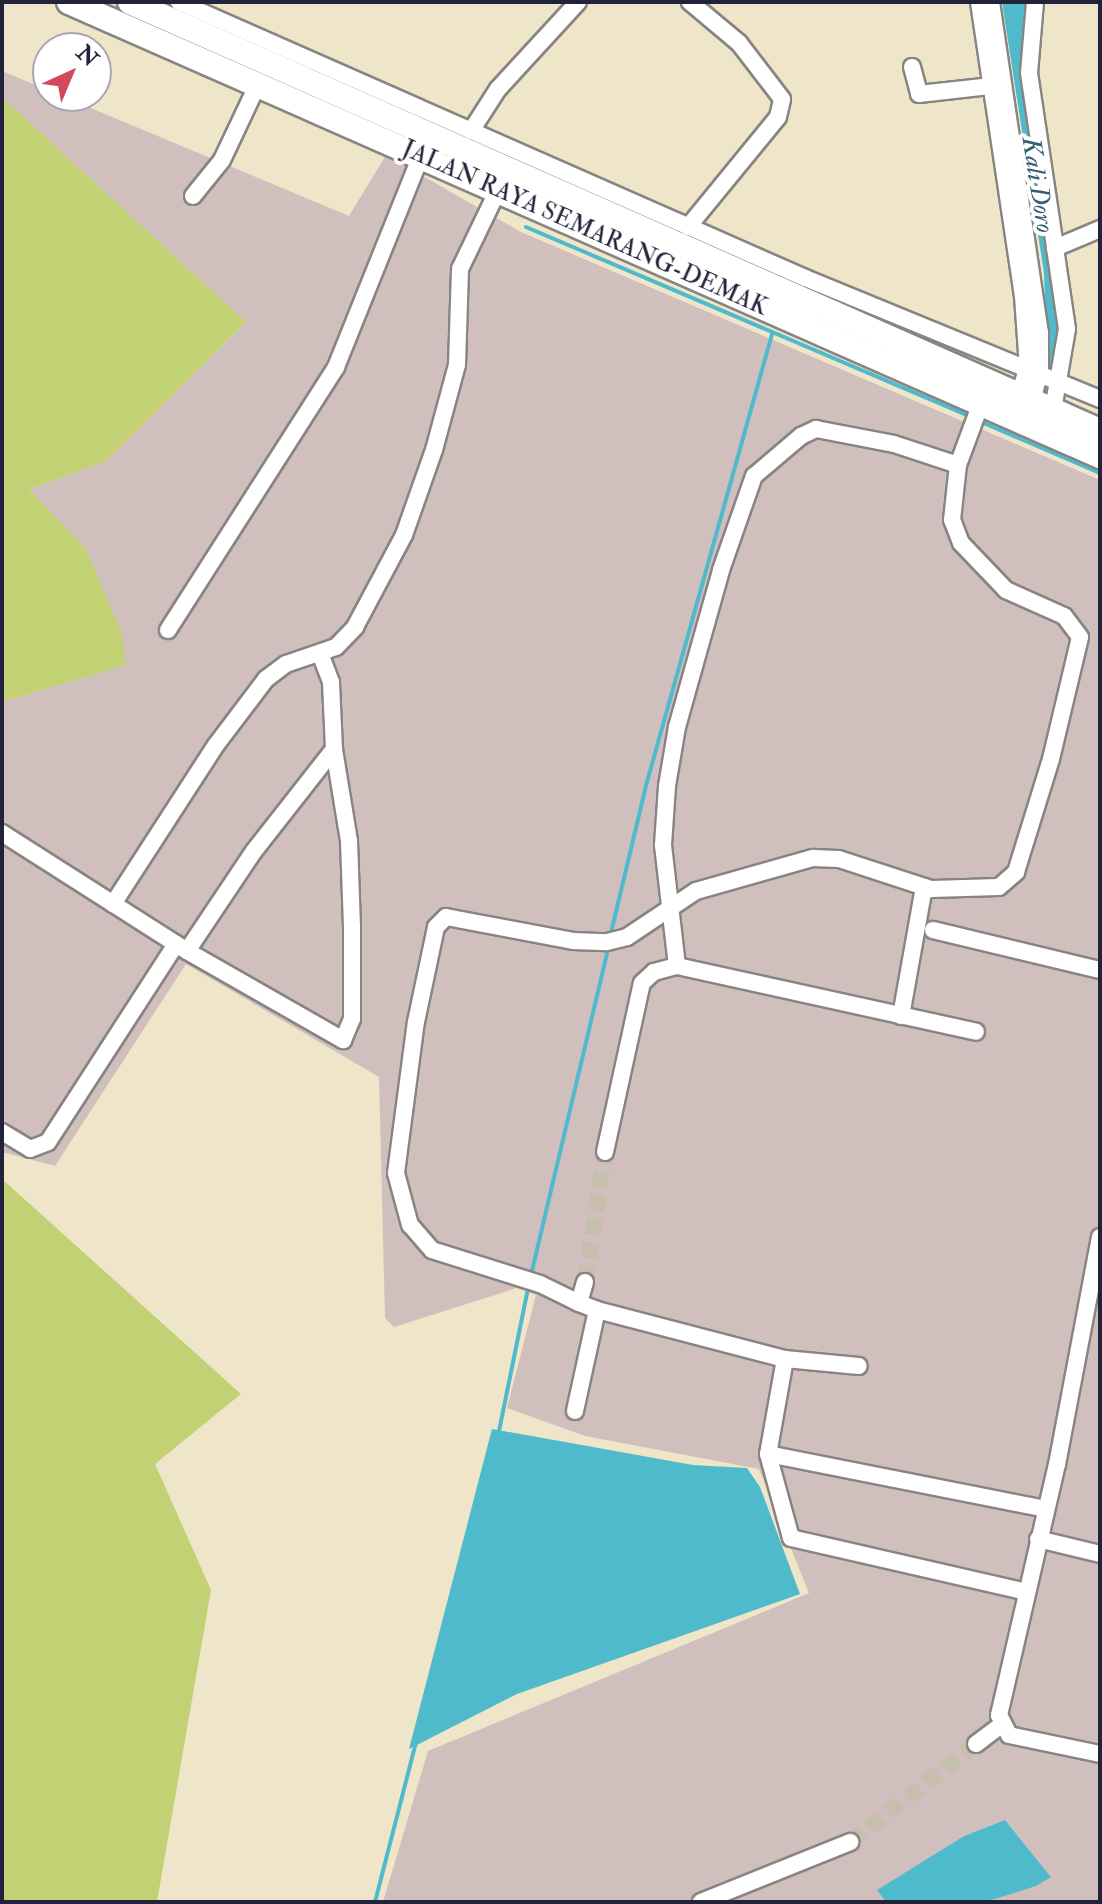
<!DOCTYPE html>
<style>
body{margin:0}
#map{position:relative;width:1102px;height:1904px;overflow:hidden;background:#efe6c9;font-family:"IM FELL Double Pica",serif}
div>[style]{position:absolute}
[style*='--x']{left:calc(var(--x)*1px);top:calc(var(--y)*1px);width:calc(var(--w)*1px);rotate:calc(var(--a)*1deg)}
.industrial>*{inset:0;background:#d1bfbe}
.green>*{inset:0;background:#c2d174}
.water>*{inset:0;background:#50bacd}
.stream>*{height:4px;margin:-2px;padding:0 2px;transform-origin:2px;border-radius:2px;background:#50bacd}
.minor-tunnel>*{height:16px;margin-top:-8px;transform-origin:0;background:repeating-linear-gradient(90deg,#c6bfad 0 16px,transparent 0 24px)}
.roads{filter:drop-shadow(2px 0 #888482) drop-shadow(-2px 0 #888482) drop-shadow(0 2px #888482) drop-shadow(0 -2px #888482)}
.minor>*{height:16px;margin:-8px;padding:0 8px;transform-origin:8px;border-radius:8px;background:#fff}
.highway>*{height:24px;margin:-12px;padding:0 12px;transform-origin:12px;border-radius:12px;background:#fff}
span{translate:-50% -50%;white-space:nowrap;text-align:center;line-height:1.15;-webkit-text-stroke:8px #fff;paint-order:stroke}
.street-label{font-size:24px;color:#22223b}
.water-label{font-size:26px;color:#345f75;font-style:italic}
.frame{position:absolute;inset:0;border:4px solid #22223b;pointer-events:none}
.north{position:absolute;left:32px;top:32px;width:80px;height:80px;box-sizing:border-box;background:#fff;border:2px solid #a7a7b1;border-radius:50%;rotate:44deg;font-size:22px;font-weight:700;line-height:32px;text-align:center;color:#22223b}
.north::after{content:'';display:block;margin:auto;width:28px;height:36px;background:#d1495b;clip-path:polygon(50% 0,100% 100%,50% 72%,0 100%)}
</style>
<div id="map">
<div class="industrial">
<div style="clip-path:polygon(2px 71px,48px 90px,48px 96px,62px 96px,349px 216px,386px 155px,521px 232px,1100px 480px,1100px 1902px,985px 1902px,1051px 1877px,1005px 1820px,964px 1836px,878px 1890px,886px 1902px,383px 1902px,428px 1751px,809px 1593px,759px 1469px,585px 1436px,507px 1408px,536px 1295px,517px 1288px,394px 1327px,385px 1318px,379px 1077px,186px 964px,55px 1166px,2px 1152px,2px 702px,125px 665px,86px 549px,29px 489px,105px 462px,246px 322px,2px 97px)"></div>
</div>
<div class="green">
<div style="clip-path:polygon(2px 97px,246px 322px,105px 462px,29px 489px,86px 549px,122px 634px,126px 665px,2px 702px)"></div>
<div style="clip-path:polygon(2px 1179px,241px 1394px,155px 1464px,211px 1590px,157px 1902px,2px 1902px)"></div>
</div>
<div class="water">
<div style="clip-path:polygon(1002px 2px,1033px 2px,1025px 51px,1063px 315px,1055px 369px,1047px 367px,1044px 273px)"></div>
<div style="clip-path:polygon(492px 1429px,693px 1465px,747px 1468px,760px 1487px,800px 1594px,517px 1694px,409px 1749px)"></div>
<div style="clip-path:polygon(1005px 1820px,1051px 1877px,1036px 1886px,985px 1902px,886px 1902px,877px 1890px,964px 1836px)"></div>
</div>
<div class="stream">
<div style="--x:526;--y:227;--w:484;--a:23.1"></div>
<div style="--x:979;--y:421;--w:132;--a:23.3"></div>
<div style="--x:610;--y:937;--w:159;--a:-76.6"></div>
<div style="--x:647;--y:782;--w:465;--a:-74.4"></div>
<div style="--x:531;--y:1275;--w:339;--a:-76.7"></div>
<div style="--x:498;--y:1436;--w:155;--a:-78.5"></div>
<div style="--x:375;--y:1902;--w:165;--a:-75.6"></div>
</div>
<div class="minor-tunnel">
<div style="--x:585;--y:1282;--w:132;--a:-81.3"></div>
<div style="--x:850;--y:1842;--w:160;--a:-37.9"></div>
</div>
<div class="roads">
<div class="minor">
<div style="--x:179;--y:2;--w:684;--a:23.79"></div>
<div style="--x:805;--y:278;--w:319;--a:22.3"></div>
<div style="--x:979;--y:2;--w:297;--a:81.5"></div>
<div style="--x:1023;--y:296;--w:71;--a:86"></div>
<div style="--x:1028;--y:367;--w:29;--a:108"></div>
<div style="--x:991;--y:2;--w:334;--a:81.6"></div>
<div style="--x:1040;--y:332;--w:39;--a:90"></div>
<div style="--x:1040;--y:371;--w:31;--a:105"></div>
<div style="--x:1035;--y:2;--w:71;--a:94.8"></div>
<div style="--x:1029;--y:73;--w:177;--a:81.5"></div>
<div style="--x:912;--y:67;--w:28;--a:75"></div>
<div style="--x:919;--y:94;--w:71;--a:-6.4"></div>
<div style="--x:471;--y:131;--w:50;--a:-57.3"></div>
<div style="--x:498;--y:89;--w:118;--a:-47.4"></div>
<div style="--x:193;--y:196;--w:46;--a:-51.1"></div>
<div style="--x:222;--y:160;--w:82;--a:-64.7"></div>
<div style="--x:688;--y:227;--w:142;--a:-50.7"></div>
<div style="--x:778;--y:117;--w:18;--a:-77"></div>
<div style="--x:782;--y:99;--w:71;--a:-127.5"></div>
<div style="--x:739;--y:43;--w:64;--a:-140.1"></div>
<div style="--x:1053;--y:410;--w:82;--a:-80.2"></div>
<div style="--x:1067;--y:329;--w:82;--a:-98.4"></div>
<div style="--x:1055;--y:248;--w:49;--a:-22.9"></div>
<div style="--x:168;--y:630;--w:312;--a:-57.4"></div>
<div style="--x:336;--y:367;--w:227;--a:-68.1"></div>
<div style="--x:2;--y:833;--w:219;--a:32.5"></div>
<div style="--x:187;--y:951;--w:180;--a:29.7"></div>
<div style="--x:343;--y:1040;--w:23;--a:-67"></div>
<div style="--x:352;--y:1019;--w:92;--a:-90"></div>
<div style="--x:352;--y:927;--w:86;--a:-92"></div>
<div style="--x:349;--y:841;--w:93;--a:-99.3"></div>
<div style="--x:113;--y:904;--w:189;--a:-57.1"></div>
<div style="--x:216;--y:745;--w:83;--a:-52.9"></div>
<div style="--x:266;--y:679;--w:25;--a:-37"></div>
<div style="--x:286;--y:664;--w:53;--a:-18.8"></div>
<div style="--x:336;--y:647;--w:28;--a:-46"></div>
<div style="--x:355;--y:627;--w:104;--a:-62"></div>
<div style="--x:404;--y:535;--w:90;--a:-70.6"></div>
<div style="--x:434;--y:450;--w:88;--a:-74.9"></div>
<div style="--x:457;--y:365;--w:96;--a:-88.2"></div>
<div style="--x:460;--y:269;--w:88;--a:-64.3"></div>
<div style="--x:933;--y:930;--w:172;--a:13.5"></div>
<div style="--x:187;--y:951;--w:120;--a:-56.2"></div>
<div style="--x:254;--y:851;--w:130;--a:-51.9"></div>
<div style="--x:334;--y:749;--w:67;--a:-92.6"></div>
<div style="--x:331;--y:682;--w:28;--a:-111"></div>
<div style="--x:677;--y:966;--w:122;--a:-96.6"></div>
<div style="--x:663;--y:845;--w:59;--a:-86.1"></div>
<div style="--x:667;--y:786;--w:60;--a:-80.4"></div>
<div style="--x:677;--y:727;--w:163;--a:-74.3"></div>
<div style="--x:721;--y:570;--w:100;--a:-70.7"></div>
<div style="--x:754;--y:476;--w:62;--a:-40.4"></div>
<div style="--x:801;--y:436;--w:17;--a:-25"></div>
<div style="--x:816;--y:429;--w:79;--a:10.9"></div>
<div style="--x:894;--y:444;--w:67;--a:18.2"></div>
<div style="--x:901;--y:1016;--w:131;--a:-79.9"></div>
<div style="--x:2;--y:1132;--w:33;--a:31"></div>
<div style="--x:30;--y:1149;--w:19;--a:-21"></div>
<div style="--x:48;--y:1142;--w:236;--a:-57.1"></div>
<div style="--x:605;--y:1152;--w:173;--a:-77.7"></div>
<div style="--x:642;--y:983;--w:16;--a:-43"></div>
<div style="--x:654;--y:972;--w:24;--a:-15"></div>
<div style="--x:677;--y:966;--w:306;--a:12.4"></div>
<div style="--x:1100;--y:1237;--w:231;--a:100.7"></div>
<div style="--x:1057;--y:1464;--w:258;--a:103"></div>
<div style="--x:999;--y:1715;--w:22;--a:63"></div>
<div style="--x:1009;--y:1735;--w:93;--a:11.8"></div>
<div style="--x:585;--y:1282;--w:22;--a:106"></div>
<div style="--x:579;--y:1303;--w:19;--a:21"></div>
<div style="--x:597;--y:1310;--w:194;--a:14.6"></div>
<div style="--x:785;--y:1359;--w:74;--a:5.4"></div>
<div style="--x:579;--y:1303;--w:43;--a:-154"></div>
<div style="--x:540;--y:1284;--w:113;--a:-162.5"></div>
<div style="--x:432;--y:1250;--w:33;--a:-131"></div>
<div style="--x:410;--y:1225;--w:54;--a:-105.1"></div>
<div style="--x:396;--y:1173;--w:152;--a:-82.5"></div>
<div style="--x:416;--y:1022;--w:97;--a:-78.1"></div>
<div style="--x:436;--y:927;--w:14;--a:-45"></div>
<div style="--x:446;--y:917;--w:129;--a:10.7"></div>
<div style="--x:573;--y:941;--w:34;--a:2"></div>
<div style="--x:607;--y:942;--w:21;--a:-14"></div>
<div style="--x:627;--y:937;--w:83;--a:-33.7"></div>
<div style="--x:696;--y:891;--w:122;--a:-15.8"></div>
<div style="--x:813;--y:858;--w:26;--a:2"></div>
<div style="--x:839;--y:859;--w:97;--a:18.1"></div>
<div style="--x:931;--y:889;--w:68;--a:-1.7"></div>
<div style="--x:999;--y:887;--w:23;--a:-41"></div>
<div style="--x:1016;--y:872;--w:118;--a:-72.8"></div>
<div style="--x:1051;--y:759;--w:125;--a:-76.6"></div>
<div style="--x:1080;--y:637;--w:26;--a:-127"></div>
<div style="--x:1064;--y:616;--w:64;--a:-155.9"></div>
<div style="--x:1006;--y:590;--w:65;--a:-133.8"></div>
<div style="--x:961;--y:543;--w:25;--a:-111"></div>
<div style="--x:952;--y:520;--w:55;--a:-83.8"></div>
<div style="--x:958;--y:465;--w:66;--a:-69.6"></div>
<div style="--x:785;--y:1359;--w:97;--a:100.1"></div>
<div style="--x:768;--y:1454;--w:87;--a:74.7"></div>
<div style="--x:791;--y:1538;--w:241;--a:12.9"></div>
<div style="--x:575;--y:1411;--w:103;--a:-77.7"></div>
<div style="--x:768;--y:1454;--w:282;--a:11.2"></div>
<div style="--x:1038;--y:1539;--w:64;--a:13.6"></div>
<div style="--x:976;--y:1744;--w:30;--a:-37"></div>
<div style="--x:701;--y:1902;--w:161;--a:-21.9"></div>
</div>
<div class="highway">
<div style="--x:69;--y:2;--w:1127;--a:23.77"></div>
<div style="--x:130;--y:2;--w:1061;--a:23.86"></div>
</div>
</div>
<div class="street-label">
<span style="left:585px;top:228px;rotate:24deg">JALAN RAYA SEMARANG-DEMAK</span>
</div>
<div class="water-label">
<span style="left:1037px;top:185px;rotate:81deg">Kali Doro</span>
</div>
<div class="frame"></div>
<div class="north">N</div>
</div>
